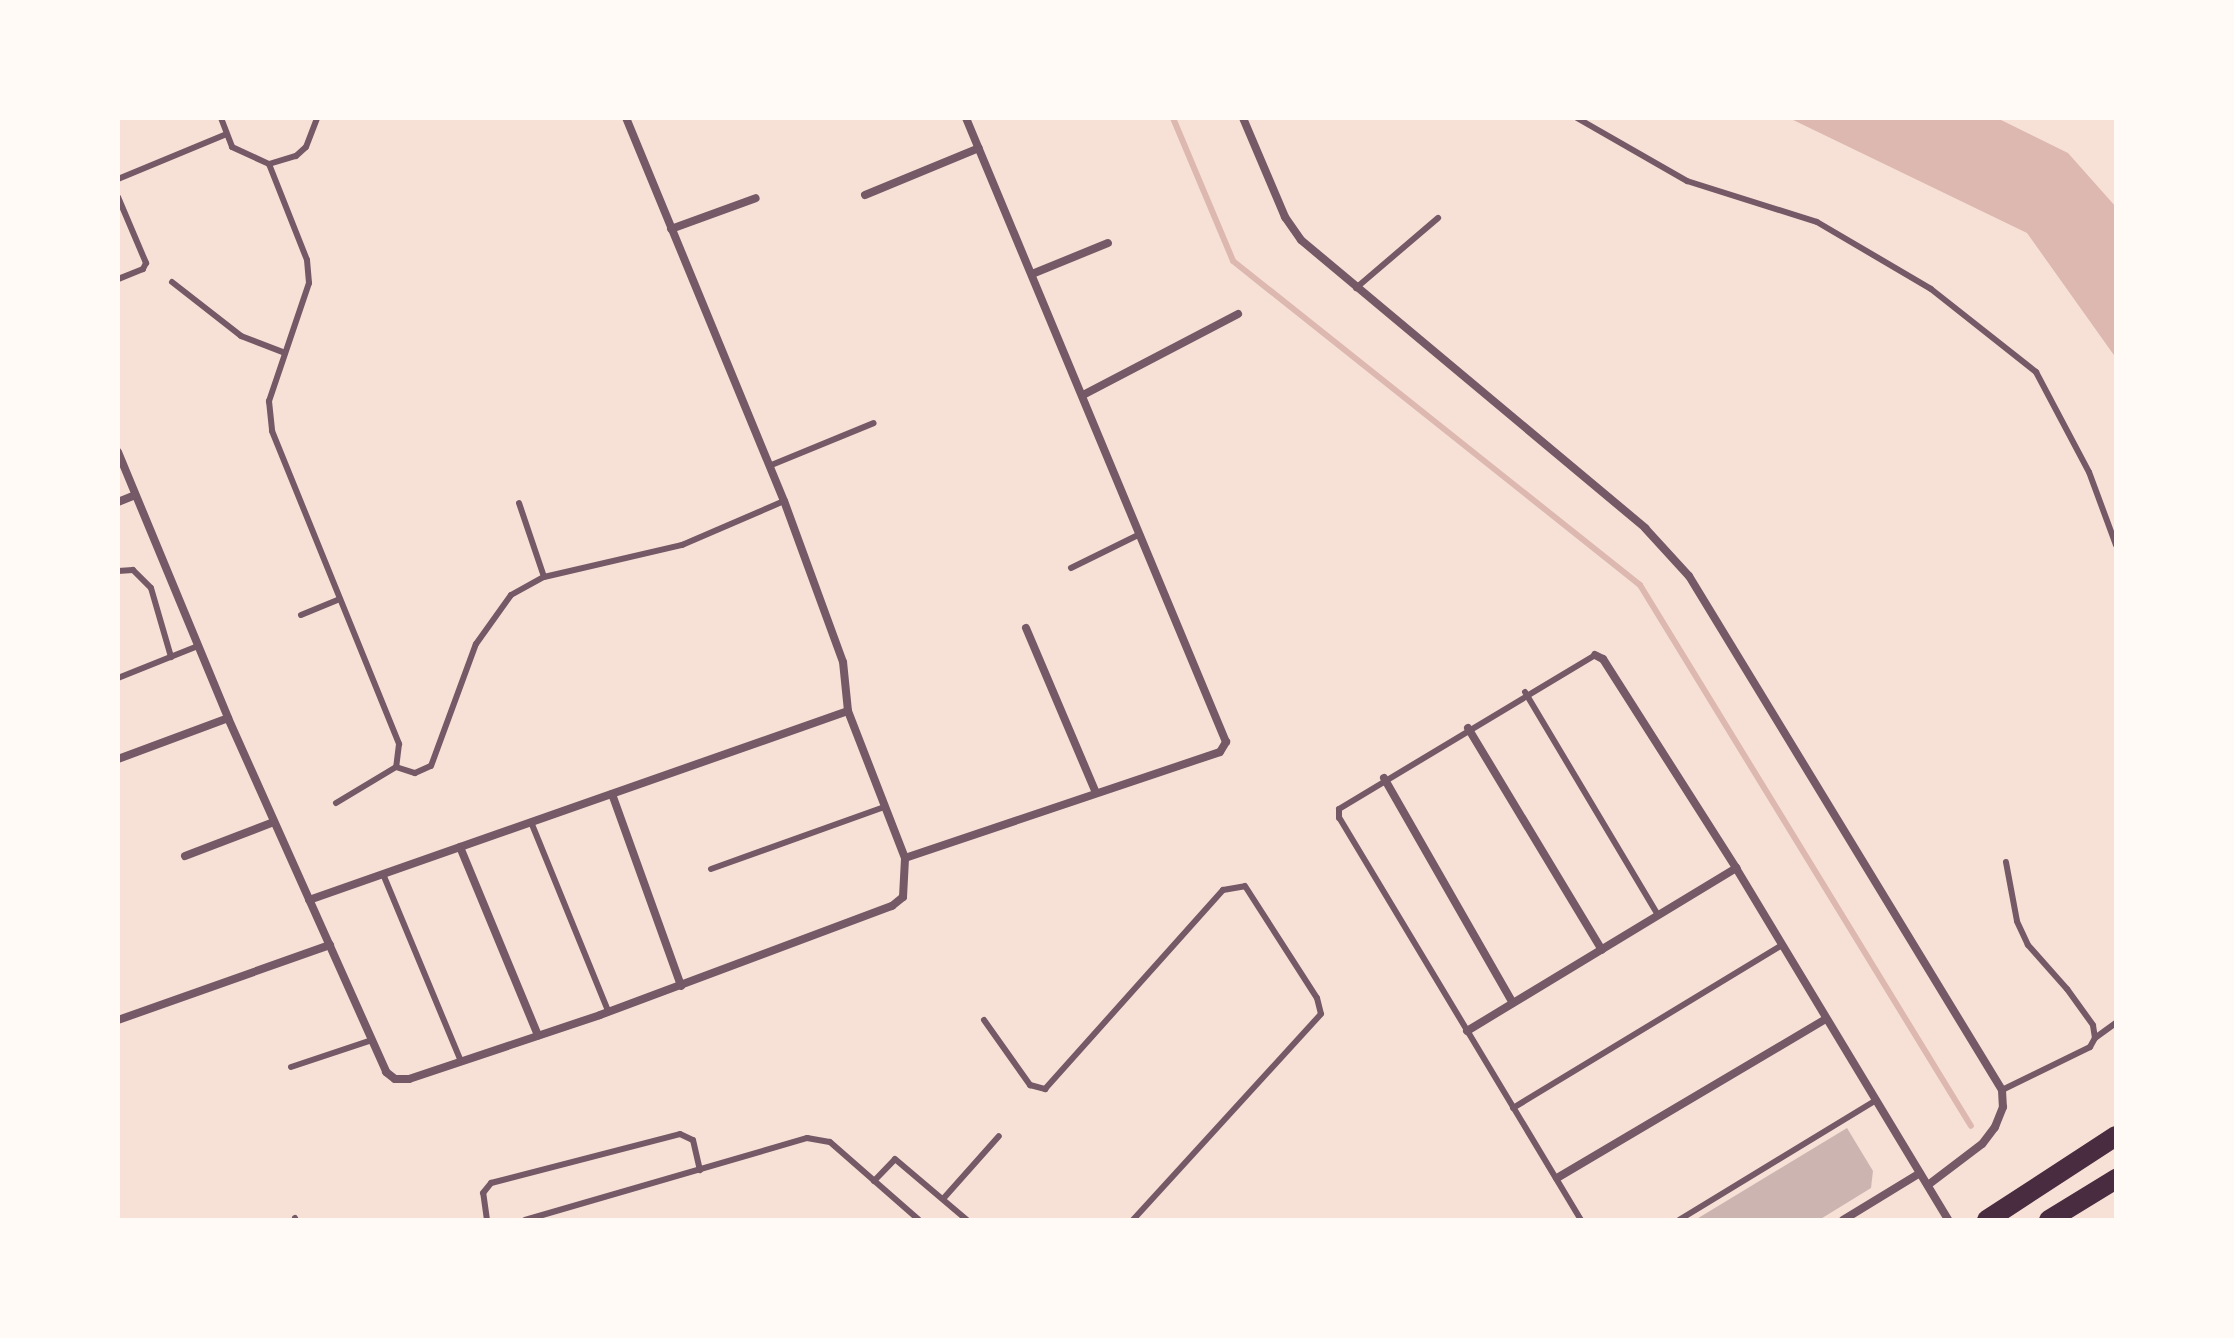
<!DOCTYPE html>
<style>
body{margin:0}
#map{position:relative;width:2234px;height:1338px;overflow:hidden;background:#f7e1d7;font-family:"Alegreya Sans",sans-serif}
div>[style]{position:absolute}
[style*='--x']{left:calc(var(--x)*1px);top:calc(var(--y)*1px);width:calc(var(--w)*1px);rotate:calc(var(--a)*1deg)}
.water>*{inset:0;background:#dcb8b0}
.stream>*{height:6px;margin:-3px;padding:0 3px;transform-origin:3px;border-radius:3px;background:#dcb8b0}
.building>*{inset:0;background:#ccb4b1}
.service>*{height:6px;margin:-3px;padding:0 3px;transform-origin:3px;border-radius:3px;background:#755966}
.minor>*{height:8px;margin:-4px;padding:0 4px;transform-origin:4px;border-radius:4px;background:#755966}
.trunk>*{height:20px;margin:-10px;padding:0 10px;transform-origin:10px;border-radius:10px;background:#4a2c40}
span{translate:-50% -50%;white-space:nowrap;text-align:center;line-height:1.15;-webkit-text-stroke:6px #fffaf5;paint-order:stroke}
.frame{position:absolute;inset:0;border:120px solid #fffaf5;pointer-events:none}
</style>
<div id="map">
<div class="water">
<div style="clip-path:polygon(1789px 118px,1997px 118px,2068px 153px,2116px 207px,2116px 358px,2027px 233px)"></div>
</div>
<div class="stream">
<div style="--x:1173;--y:118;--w:155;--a:67.2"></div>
<div style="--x:1233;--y:261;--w:520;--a:38.52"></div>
<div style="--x:1640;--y:585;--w:634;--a:58.54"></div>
</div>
<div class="building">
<div style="clip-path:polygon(1847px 1128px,1873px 1171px,1871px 1188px,1819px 1220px,1695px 1220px)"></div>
</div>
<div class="service">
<div style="--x:221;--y:118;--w:31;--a:69"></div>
<div style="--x:232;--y:147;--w:41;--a:24.7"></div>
<div style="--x:269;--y:164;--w:28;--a:-17"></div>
<div style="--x:296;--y:156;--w:13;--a:-42"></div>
<div style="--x:306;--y:147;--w:31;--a:-69"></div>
<div style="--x:1577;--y:118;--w:127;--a:29.8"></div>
<div style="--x:1687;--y:181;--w:136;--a:17.5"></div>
<div style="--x:1817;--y:222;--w:132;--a:30.4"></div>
<div style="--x:1931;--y:289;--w:134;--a:38.3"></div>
<div style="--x:2036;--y:372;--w:113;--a:62.1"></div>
<div style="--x:2089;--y:472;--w:78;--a:69.7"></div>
<div style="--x:269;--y:164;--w:103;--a:68.4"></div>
<div style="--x:307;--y:260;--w:23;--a:85"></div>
<div style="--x:309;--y:283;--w:125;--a:108.7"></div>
<div style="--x:269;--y:401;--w:30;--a:84"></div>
<div style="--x:272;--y:431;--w:338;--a:67.9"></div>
<div style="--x:399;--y:744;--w:23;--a:97"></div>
<div style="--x:396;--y:767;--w:70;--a:149"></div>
<div style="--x:118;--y:179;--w:115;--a:-22.5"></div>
<div style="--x:118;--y:197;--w:72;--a:67"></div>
<div style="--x:146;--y:263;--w:7;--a:117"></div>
<div style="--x:143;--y:269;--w:27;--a:158"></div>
<div style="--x:172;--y:282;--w:88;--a:38"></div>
<div style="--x:241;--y:336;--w:47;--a:21.1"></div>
<div style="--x:1356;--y:288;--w:108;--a:-40.5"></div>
<div style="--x:769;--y:466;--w:113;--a:-22.3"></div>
<div style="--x:519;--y:503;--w:78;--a:71.3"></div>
<div style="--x:1071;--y:568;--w:77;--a:-26.2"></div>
<div style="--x:118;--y:571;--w:15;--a:-4"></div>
<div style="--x:133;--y:570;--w:25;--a:45"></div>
<div style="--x:151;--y:588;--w:72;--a:73.8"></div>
<div style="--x:301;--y:615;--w:42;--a:-22.3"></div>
<div style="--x:118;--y:678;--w:86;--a:-21.8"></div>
<div style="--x:1525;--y:692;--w:260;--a:59.2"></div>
<div style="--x:396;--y:767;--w:20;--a:18"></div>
<div style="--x:415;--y:773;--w:17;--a:-24"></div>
<div style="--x:431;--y:766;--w:130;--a:-69.8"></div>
<div style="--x:476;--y:644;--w:60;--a:-54.5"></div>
<div style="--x:511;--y:595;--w:38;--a:-29"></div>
<div style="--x:544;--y:577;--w:142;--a:-13.1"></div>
<div style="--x:682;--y:545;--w:111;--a:-23.3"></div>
<div style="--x:531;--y:822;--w:204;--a:67.8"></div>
<div style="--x:711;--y:869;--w:184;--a:-19.7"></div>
<div style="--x:383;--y:874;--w:203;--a:67.4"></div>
<div style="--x:984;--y:1020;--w:80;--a:54.7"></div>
<div style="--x:1030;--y:1085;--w:16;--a:15"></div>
<div style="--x:1045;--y:1089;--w:267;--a:-48.2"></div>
<div style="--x:1223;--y:890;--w:22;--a:-10"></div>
<div style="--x:1245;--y:886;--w:133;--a:57.3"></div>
<div style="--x:1317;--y:998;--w:16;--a:76"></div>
<div style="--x:1321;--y:1014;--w:279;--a:132.4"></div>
<div style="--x:2095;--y:1038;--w:26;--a:-36"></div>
<div style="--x:291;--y:1067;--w:85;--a:-18.4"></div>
<div style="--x:2002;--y:1090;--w:98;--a:-26"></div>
<div style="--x:2090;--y:1047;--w:10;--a:-61"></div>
<div style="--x:2095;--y:1038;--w:13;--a:-99"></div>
<div style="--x:2093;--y:1025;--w:44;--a:-125.8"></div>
<div style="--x:2067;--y:989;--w:59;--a:-131.6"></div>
<div style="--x:2028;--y:945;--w:26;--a:-115"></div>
<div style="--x:2017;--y:921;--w:60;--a:-100.6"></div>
<div style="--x:1513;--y:1108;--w:315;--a:-31.2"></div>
<div style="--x:874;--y:1181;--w:30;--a:-46"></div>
<div style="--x:895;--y:1159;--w:94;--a:40.3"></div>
<div style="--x:943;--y:1199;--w:84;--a:-48.4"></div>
<div style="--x:295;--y:1218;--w:2;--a:63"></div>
<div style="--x:487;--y:1220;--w:27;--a:-98"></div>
<div style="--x:483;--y:1193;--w:13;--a:-51"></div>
<div style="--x:491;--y:1183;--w:195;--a:-14.5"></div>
<div style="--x:680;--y:1134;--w:14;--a:25"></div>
<div style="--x:693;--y:1140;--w:31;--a:77"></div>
<div style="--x:525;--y:1220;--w:294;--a:-16.2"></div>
<div style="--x:807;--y:1138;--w:23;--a:10"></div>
<div style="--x:830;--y:1142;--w:118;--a:41.2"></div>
<div style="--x:1581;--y:1220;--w:469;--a:-121"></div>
<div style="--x:1339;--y:818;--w:9;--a:-90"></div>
<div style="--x:1339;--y:809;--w:299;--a:-31"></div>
<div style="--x:1679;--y:1220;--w:229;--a:-31.3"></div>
</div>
<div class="minor">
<div style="--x:1243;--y:118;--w:108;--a:67"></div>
<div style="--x:1285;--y:217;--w:28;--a:55"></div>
<div style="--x:1301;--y:240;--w:449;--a:39.9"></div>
<div style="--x:1645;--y:528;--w:65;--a:47.5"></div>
<div style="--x:1689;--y:576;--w:602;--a:58.66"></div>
<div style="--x:2002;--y:1090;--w:17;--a:87"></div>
<div style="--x:2003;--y:1107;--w:22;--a:112"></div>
<div style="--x:1995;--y:1127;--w:21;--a:127"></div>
<div style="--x:1982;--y:1144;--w:68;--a:142.8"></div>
<div style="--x:865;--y:195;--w:123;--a:-22.4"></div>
<div style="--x:671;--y:229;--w:90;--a:-20"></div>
<div style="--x:1032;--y:274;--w:82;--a:-22.2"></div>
<div style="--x:1083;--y:395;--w:175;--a:-27.6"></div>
<div style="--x:118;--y:452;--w:288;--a:67.5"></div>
<div style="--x:228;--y:718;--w:388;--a:65.9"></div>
<div style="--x:386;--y:1072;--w:11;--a:38"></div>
<div style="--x:395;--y:1079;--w:14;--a:0"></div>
<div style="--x:409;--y:1079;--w:201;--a:-18.5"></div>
<div style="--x:600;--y:1015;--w:312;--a:-20.5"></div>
<div style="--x:892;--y:906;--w:14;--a:-39"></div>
<div style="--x:903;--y:897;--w:39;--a:-87"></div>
<div style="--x:905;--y:858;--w:158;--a:-111.2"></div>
<div style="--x:848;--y:711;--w:49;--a:-95.8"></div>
<div style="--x:843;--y:662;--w:171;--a:-110.1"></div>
<div style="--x:784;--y:501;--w:414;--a:-112.4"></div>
<div style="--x:118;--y:502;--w:18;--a:-22"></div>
<div style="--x:1026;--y:628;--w:179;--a:67"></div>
<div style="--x:1595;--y:655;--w:9;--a:27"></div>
<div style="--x:1603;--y:659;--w:248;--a:57.5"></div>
<div style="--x:1736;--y:868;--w:411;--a:58.9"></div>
<div style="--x:1468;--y:728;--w:259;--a:58.9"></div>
<div style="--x:118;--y:759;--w:117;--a:-20.4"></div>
<div style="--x:1384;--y:778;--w:259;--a:60.2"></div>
<div style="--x:612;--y:794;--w:204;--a:70.2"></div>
<div style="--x:460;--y:847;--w:204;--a:67.5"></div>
<div style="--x:185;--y:856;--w:95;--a:-20.9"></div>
<div style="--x:905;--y:858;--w:332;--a:-18.6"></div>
<div style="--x:1220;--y:752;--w:12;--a:-59"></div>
<div style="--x:1226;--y:742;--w:676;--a:-112.62"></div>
<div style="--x:309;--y:900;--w:571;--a:-19.32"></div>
<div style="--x:118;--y:1020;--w:225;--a:-19.5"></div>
<div style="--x:1467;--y:1031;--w:315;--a:-31.2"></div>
<div style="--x:1557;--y:1178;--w:312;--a:-30.6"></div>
<div style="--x:1843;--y:1220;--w:90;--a:-31.4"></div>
</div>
<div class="trunk">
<div style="--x:1987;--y:1220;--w:154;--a:-33.1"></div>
<div style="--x:2049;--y:1220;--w:79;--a:-31.5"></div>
</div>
<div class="frame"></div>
</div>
